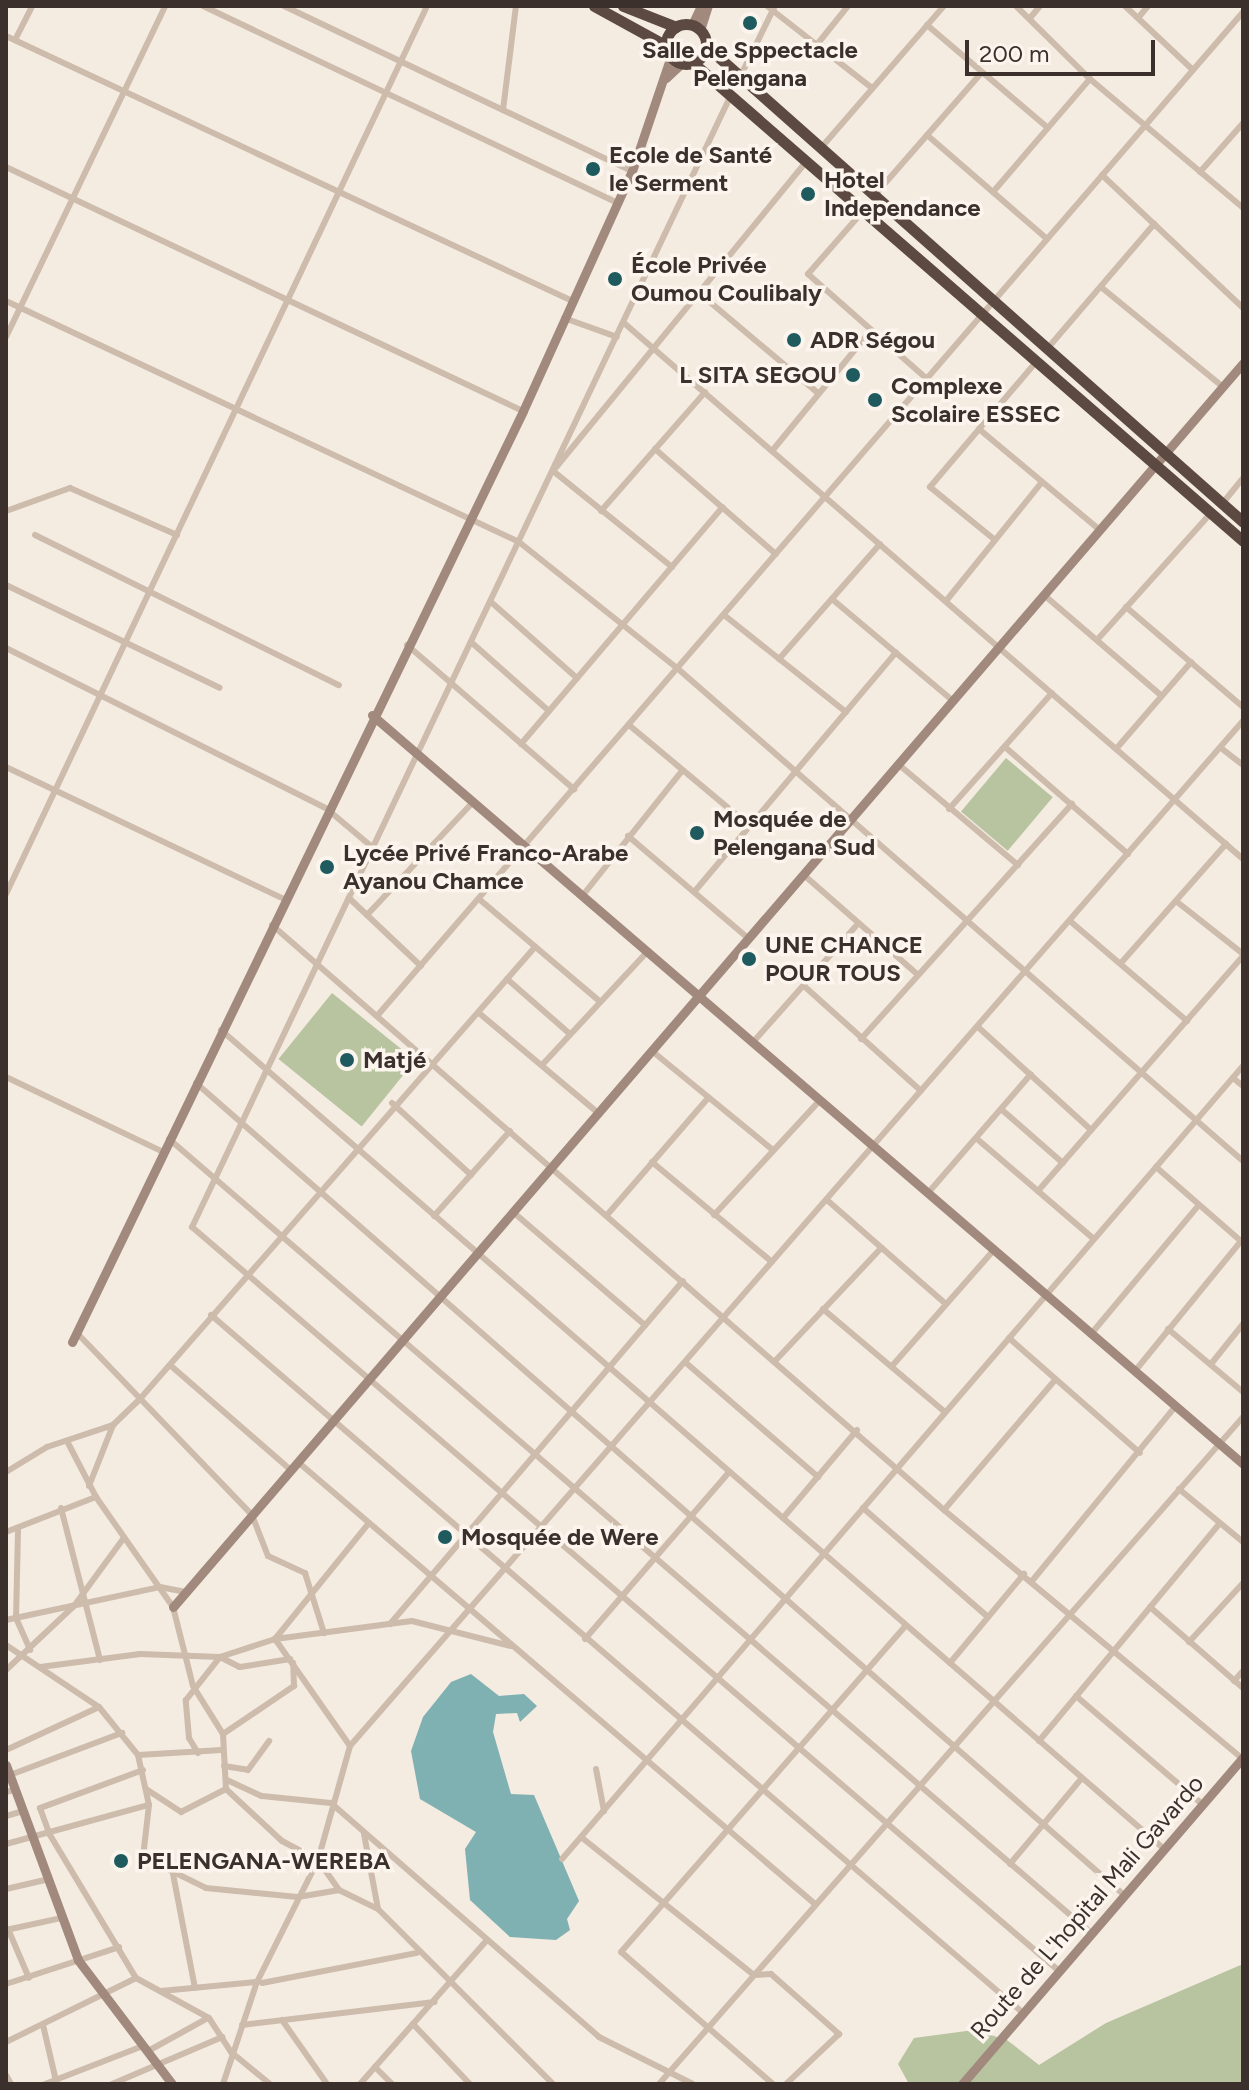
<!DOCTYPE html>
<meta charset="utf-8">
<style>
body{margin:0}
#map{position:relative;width:1249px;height:2090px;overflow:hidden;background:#f4ebe1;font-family:Figtree,sans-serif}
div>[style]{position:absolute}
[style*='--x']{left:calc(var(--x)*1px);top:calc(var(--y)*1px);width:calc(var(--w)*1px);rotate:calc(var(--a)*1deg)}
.green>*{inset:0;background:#b8c4a0;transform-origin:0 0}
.water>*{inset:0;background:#7fb0b2}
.street>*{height:6px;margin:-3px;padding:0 3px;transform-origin:3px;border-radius:3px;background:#cdbbac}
.secondary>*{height:9px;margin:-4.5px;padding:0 4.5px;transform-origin:4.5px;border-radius:4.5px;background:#a18a7d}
.highway>*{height:11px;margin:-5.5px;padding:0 5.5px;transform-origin:5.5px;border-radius:5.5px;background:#5c4a42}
.highway>.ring{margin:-5.5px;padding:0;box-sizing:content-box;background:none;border:11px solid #5c4a42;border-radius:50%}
.dots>*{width:22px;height:22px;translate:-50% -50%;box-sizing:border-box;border:4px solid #fbf5ee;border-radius:50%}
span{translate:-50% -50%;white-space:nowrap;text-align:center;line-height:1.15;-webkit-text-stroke:7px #fbf5ee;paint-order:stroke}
.poi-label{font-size:24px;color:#3b302b;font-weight:700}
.left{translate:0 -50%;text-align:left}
.right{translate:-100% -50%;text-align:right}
.street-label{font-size:24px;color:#3b302b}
.frame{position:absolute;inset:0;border:8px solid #3b302b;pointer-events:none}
.scale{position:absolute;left:965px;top:40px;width:190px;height:36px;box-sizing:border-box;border:4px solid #3b302b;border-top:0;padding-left:10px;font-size:24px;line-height:28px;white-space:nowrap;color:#3b302b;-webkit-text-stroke:6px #fbf5ee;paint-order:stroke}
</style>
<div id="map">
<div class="green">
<div style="left:1006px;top:758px;width:61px;height:70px;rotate:40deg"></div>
<div style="left:332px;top:993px;width:107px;height:85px;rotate:39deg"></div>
<div style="clip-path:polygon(1243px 1964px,1243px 2084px,909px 2084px,898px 2064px,914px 2038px,974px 2030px,1007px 2040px,1039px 2065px,1106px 2023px)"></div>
</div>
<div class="water">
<div style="clip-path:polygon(471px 1674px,499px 1696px,524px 1694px,537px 1706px,520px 1722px,517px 1713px,496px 1714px,493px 1732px,511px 1794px,534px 1795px,579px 1901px,567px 1919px,570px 1930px,556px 1940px,510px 1937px,470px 1900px,465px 1849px,476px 1832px,420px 1799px,411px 1751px,423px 1717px,451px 1682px)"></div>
</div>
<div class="street">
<div style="--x:203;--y:6;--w:458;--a:25.4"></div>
<div style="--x:284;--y:6;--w:385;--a:25.4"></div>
<div style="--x:767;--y:6;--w:133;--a:38"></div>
<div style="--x:1016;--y:6;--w:104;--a:44.6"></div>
<div style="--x:1090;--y:79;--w:200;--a:40.1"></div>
<div style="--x:1125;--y:6;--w:93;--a:43.3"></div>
<div style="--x:1030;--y:18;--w:16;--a:-50"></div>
<div style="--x:1138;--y:18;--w:16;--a:-50"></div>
<div style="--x:927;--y:25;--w:157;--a:40.4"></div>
<div style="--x:6;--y:36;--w:623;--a:25.08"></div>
<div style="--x:15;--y:40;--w:38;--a:-63"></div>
<div style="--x:819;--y:42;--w:46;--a:-51.1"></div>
<div style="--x:740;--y:77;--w:77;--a:-63.8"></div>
<div style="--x:731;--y:95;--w:1254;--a:115.46"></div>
<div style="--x:192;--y:1227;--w:1142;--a:40.63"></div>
<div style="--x:503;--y:110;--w:105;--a:-82.9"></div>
<div style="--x:927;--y:135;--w:159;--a:40.9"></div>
<div style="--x:820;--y:149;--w:189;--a:-49.1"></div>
<div style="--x:6;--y:167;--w:572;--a:25.27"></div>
<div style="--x:1200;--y:172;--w:65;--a:-48.7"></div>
<div style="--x:1102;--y:175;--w:194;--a:43.3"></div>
<div style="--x:993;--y:192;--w:149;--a:-49.4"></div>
<div style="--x:873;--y:197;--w:164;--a:-48.9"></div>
<div style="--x:864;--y:210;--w:85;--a:131.2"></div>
<div style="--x:808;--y:274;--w:159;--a:41.4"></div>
<div style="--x:1101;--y:287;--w:158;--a:39.3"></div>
<div style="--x:698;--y:292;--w:157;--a:40.1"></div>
<div style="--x:6;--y:301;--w:567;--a:25.16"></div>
<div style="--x:519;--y:542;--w:202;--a:38.6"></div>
<div style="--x:677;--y:668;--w:751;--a:41.06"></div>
<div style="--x:564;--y:318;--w:56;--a:19.7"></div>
<div style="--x:624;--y:323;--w:819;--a:40.89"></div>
<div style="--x:6;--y:337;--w:367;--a:-64.3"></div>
<div style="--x:1047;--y:349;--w:165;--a:-49.4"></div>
<div style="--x:979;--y:429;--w:158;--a:39.9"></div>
<div style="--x:655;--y:449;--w:160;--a:41"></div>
<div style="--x:772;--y:451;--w:156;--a:-50.7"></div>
<div style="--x:1222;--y:504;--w:33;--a:-51"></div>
<div style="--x:6;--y:511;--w:68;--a:-19.8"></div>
<div style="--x:70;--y:488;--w:117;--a:23.7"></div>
<div style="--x:601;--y:511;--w:158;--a:-48.8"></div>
<div style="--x:35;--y:535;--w:339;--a:26.3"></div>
<div style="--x:995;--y:540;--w:84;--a:-140.8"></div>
<div style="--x:930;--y:487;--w:162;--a:-49.7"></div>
<div style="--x:672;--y:567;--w:153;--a:-141.1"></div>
<div style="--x:553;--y:471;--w:399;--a:-50.7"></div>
<div style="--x:6;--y:585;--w:237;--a:25.7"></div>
<div style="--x:1044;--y:595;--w:155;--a:40.6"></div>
<div style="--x:832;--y:599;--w:158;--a:40.1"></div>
<div style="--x:946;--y:601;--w:153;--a:-51.1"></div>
<div style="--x:491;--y:602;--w:115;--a:41.5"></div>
<div style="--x:1126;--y:607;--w:154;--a:40.5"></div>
<div style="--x:724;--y:615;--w:156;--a:38.5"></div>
<div style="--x:1097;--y:640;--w:171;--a:-48.1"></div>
<div style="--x:471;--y:642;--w:104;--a:41.5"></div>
<div style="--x:407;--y:645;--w:221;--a:40.8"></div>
<div style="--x:6;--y:648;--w:359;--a:26.6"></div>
<div style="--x:327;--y:809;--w:59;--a:40.2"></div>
<div style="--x:779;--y:659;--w:153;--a:-48.7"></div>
<div style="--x:629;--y:725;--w:158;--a:39.9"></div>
<div style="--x:521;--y:744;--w:311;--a:-49.6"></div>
<div style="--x:1005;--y:747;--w:163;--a:41"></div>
<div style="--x:1221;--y:748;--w:28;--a:38"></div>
<div style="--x:1116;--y:749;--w:115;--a:-49.2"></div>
<div style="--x:898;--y:764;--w:157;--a:40.1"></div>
<div style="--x:6;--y:767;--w:308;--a:25.4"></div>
<div style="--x:949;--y:809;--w:155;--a:-48.4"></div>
<div style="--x:628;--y:836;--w:157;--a:40.4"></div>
<div style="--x:805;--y:876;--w:150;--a:41.2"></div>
<div style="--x:695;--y:891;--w:312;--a:-49.9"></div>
<div style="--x:6;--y:894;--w:983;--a:-64.63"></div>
<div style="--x:583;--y:895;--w:159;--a:-51.4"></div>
<div style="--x:349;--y:898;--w:99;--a:43.4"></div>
<div style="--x:479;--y:899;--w:156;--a:40.3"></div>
<div style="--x:1176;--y:901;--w:85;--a:38.3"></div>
<div style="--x:367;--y:915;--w:156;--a:-46.8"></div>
<div style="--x:1070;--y:921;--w:154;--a:40.5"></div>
<div style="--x:272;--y:925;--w:891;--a:41.04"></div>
<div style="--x:944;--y:1510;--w:389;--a:39.8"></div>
<div style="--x:1121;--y:963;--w:159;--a:-48.6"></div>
<div style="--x:507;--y:979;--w:82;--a:41.1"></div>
<div style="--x:804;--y:986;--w:157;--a:41.9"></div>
<div style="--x:479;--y:1013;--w:155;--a:40"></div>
<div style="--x:377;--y:1016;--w:1326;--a:-49.22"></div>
<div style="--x:978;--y:1027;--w:153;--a:42.3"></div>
<div style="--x:221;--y:1030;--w:1248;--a:40.97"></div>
<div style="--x:861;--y:1039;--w:316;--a:-48.1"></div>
<div style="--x:755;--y:1040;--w:152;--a:-48.5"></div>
<div style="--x:652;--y:1051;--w:156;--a:39.3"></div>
<div style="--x:542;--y:1065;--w:156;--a:-47.1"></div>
<div style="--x:6;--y:1077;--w:174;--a:25.5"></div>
<div style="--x:1233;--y:1078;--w:13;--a:39"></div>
<div style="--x:196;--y:1083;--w:1232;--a:41.18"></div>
<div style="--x:392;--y:1103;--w:107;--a:42.3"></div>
<div style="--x:1001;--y:1109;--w:82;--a:41.1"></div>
<div style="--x:976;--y:1138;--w:155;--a:40.6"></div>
<div style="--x:169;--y:1139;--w:1217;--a:40.73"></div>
<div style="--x:652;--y:1162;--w:156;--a:39.8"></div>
<div style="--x:1156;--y:1167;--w:116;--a:41.1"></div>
<div style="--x:1038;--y:1191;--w:312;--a:-48.9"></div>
<div style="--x:928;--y:1193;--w:157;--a:-49.1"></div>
<div style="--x:827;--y:1200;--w:158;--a:41.2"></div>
<div style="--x:513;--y:1212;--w:174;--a:40.6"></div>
<div style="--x:607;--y:1215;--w:155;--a:-49.2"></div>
<div style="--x:714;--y:1215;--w:156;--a:-47.3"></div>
<div style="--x:434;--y:1216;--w:114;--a:-48.2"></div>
<div style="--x:823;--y:1309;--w:160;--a:40.2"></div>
<div style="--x:211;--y:1315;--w:1071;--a:40.68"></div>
<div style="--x:1168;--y:1329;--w:98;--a:40"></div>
<div style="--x:77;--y:1333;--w:252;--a:46.1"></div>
<div style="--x:252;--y:1515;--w:44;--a:68.7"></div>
<div style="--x:268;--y:1556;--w:41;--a:24.7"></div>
<div style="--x:305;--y:1573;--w:63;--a:72.4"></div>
<div style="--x:1091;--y:1334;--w:168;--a:-50.1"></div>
<div style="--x:1009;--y:1338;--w:174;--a:41.3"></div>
<div style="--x:776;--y:1360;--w:154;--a:-46.8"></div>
<div style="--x:685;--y:1362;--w:176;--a:40.8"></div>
<div style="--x:1211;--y:1364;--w:51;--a:-51.3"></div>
<div style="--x:170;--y:1365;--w:160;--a:41"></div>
<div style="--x:892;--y:1366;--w:154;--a:-48.7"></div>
<div style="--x:1135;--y:1371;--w:168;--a:-50.8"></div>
<div style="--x:67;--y:1441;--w:63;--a:62.6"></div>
<div style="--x:96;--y:1497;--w:134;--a:55"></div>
<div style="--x:173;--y:1607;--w:81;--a:75.8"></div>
<div style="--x:193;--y:1686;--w:57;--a:58"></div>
<div style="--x:223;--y:1734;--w:55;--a:86.9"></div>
<div style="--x:226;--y:1789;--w:76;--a:42.9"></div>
<div style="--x:282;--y:1841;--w:41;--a:27.8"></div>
<div style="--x:318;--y:1860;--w:37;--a:55"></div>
<div style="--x:339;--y:1890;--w:43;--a:26"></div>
<div style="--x:378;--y:1909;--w:247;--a:45"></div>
<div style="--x:298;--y:1462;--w:680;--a:40.53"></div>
<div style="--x:6;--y:1472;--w:48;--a:-31.4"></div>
<div style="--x:47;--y:1447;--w:70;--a:-18.4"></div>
<div style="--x:113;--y:1425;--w:36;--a:-44"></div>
<div style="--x:139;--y:1400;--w:602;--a:-48.84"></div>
<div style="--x:89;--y:1486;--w:66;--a:-68.5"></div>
<div style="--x:1179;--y:1489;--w:83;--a:39.6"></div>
<div style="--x:61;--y:1508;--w:157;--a:75.6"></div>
<div style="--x:863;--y:1508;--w:166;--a:41.1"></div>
<div style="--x:944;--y:1510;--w:171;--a:-49.5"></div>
<div style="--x:783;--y:1518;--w:115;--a:-49.9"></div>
<div style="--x:18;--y:1531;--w:87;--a:91.3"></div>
<div style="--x:16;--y:1618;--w:35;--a:66"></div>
<div style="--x:6;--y:1532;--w:97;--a:-21.3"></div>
<div style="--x:1032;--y:1581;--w:225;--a:-50.6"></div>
<div style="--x:1150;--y:1607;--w:123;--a:41.1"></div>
<div style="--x:6;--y:1620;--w:157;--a:-12.1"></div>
<div style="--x:160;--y:1587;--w:26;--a:11"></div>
<div style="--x:390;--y:1624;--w:451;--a:-49.5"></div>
<div style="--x:585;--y:1639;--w:221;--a:-49.2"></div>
<div style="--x:1189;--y:1642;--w:80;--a:-47.5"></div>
<div style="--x:6;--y:1645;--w:112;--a:33.7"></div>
<div style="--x:99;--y:1707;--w:62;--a:50.9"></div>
<div style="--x:138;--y:1755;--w:51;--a:77.6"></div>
<div style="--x:149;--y:1805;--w:52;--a:96.6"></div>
<div style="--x:143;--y:1857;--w:70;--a:26.2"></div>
<div style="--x:206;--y:1888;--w:92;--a:5.6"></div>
<div style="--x:298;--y:1897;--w:42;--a:-9.7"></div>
<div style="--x:950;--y:1663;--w:116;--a:-50.3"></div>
<div style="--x:40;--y:1667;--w:101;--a:-7.4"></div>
<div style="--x:140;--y:1654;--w:80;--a:2.1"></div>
<div style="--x:220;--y:1657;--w:58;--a:-18.1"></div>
<div style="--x:275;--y:1639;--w:149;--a:-51"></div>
<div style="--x:6;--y:1670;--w:93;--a:-43.3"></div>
<div style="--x:74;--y:1606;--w:83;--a:-53.8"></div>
<div style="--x:1234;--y:1681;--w:13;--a:-48"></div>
<div style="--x:1076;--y:1696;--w:165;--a:40.6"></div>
<div style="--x:223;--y:1734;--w:86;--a:-34.1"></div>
<div style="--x:294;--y:1686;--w:23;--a:-92"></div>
<div style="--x:1039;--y:1741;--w:283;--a:-50.3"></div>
<div style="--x:350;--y:1746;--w:131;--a:-125"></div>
<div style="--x:275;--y:1639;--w:138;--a:-7.5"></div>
<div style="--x:412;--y:1621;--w:102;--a:14.2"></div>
<div style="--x:6;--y:1750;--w:102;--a:-24.8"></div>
<div style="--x:198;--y:1753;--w:17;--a:-121"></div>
<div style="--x:189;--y:1738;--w:38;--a:-95"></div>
<div style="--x:186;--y:1700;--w:55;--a:-51.7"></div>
<div style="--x:220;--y:1657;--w:22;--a:27"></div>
<div style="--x:240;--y:1667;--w:51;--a:-9.1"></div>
<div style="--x:138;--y:1755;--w:84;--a:-3.4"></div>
<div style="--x:224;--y:1766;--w:24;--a:9"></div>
<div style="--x:248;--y:1770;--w:36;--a:-54"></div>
<div style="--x:596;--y:1769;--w:43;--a:79.2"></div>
<div style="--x:143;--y:1770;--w:110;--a:159.7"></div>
<div style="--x:40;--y:1808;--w:29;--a:70"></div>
<div style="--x:50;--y:1835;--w:167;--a:59"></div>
<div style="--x:136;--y:1978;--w:83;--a:28.7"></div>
<div style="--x:209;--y:2018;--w:40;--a:57.1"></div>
<div style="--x:231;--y:2052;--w:50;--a:39.4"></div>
<div style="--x:10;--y:1775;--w:120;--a:-20.6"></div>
<div style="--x:227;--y:1780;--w:38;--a:25"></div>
<div style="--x:262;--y:1796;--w:69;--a:5.8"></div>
<div style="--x:331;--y:1803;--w:356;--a:41.1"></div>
<div style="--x:599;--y:2037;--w:105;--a:26.6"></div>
<div style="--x:146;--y:1789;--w:42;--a:33.3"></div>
<div style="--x:181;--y:1812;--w:51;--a:-27.1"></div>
<div style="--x:6;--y:1792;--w:8;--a:-14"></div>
<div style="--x:6;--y:1816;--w:15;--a:-16"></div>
<div style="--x:364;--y:1834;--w:76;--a:79.4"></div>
<div style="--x:581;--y:1837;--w:221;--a:38.6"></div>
<div style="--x:754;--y:1975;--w:17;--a:-3"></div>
<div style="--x:771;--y:1974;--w:91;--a:41.4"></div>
<div style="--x:839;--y:2034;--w:73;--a:136.7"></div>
<div style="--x:6;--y:1844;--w:148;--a:-15.3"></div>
<div style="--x:562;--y:1859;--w:1045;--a:-49.35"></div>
<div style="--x:1010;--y:1864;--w:112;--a:-50.1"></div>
<div style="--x:173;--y:1874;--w:116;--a:79.1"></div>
<div style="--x:6;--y:1889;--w:40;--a:-13"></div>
<div style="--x:8;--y:1929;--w:53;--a:66.8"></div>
<div style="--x:6;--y:1930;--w:56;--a:-12.3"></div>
<div style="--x:262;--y:1983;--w:158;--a:-11"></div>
<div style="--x:6;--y:1984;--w:119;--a:-18.1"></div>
<div style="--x:161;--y:1991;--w:96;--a:-5.4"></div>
<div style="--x:282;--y:2020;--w:78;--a:54.9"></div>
<div style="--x:413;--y:2024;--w:83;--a:46.5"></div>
<div style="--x:43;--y:2025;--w:57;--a:76.9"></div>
<div style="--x:242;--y:2025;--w:194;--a:-6.8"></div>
<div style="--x:6;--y:2042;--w:145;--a:-26.2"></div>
<div style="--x:148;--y:2051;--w:68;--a:-28.8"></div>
<div style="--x:375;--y:2067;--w:24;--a:45"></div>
<div style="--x:6;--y:2075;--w:10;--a:61"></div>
<div style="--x:45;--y:2084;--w:105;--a:-21.2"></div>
<div style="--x:112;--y:2084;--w:120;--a:-23.1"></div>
<div style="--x:223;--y:2084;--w:108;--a:-71.6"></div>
<div style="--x:257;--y:1982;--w:136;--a:-63.4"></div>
<div style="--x:318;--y:1860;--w:118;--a:-74.3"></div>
<div style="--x:350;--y:1746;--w:1359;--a:-48.94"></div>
<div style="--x:360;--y:2084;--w:191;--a:-48.6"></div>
<div style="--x:659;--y:2084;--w:887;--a:-48.8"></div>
<div style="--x:773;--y:2084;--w:201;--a:-139"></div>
<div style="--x:621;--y:1952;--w:432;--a:-48.9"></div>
</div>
<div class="secondary">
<div style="--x:692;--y:25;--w:21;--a:-65"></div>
<div style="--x:700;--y:30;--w:25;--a:-72"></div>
<div style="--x:666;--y:78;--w:22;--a:-43"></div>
<div style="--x:372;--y:715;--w:1149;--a:40.69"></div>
<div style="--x:72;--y:1342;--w:1034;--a:-64.15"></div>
<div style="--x:523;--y:411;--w:264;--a:-65.6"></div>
<div style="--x:632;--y:171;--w:121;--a:-71.3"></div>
<div style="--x:173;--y:1607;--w:1641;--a:-49.3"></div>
<div style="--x:6;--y:1765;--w:208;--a:69.7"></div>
<div style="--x:78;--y:1960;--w:156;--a:52.8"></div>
<div style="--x:962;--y:2084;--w:431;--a:-49.3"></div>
</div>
<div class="highway">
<div style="--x:594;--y:6;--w:81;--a:28.8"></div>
<div style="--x:623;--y:6;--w:57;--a:21.6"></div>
<div class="ring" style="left:666px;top:24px;width:29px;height:29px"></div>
<div style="--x:706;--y:46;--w:718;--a:41.55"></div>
<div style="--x:692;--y:62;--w:730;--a:41"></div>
</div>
<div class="dots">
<div style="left:750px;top:23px;background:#1f5a5e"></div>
<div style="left:593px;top:169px;background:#1f5a5e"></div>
<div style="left:808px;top:194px;background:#1f5a5e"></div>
<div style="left:615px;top:279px;background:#1f5a5e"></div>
<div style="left:794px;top:340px;background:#1f5a5e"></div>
<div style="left:853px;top:375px;background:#1f5a5e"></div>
<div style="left:875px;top:400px;background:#1f5a5e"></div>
<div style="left:697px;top:833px;background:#1f5a5e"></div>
<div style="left:327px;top:867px;background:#1f5a5e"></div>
<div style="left:749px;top:959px;background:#1f5a5e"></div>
<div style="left:347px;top:1060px;background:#1f5a5e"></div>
<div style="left:445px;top:1537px;background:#1f5a5e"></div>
<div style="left:121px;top:1861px;background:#1f5a5e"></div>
</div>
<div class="poi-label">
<span style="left:750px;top:64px">Salle de Sppectacle<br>Pelengana</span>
<span class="left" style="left:609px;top:169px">Ecole de Santé<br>le Serment</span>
<span class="left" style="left:824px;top:194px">Hotel<br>Independance</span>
<span class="left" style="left:631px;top:279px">École Privée<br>Oumou Coulibaly</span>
<span class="left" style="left:810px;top:340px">ADR Ségou</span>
<span class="right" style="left:837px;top:375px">L SITA SEGOU</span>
<span class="left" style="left:891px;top:400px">Complexe<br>Scolaire ESSEC</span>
<span class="left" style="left:713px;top:833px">Mosquée de<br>Pelengana Sud</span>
<span class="left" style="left:343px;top:867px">Lycée Privé Franco-Arabe<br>Ayanou Chamce</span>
<span class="left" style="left:765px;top:959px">UNE CHANCE<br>POUR TOUS</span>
<span class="left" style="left:363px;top:1060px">Matjé</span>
<span class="left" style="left:461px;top:1537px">Mosquée de Were</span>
<span class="left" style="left:137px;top:1861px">PELENGANA-WEREBA</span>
</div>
<div class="street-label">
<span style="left:1087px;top:1907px;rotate:-49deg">Route de L'hopital Mali Gavardo</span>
</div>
<div class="frame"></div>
<div class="scale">200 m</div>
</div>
